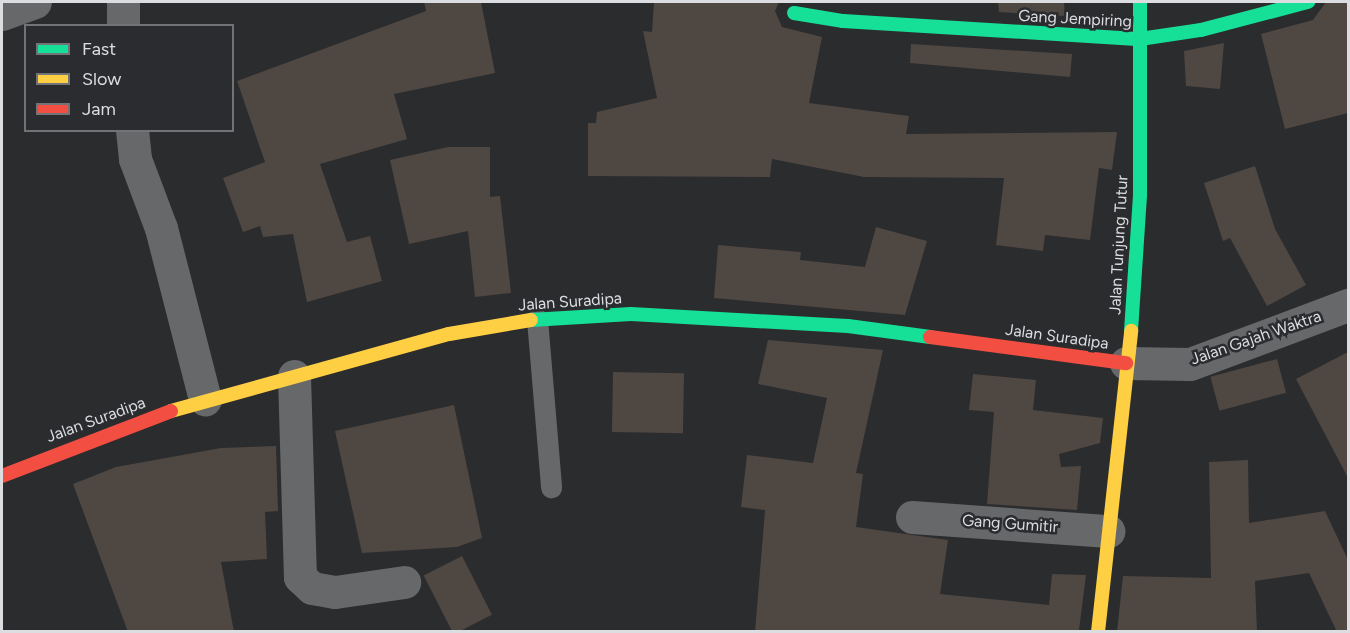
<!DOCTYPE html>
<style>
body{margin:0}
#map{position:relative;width:1350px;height:633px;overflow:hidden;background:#2b2c2e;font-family:Figtree,sans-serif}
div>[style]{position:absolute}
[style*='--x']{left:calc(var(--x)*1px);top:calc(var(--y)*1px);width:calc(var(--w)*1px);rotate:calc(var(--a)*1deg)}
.building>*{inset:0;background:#4f4742;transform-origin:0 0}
.lane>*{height:21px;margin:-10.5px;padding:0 10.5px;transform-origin:10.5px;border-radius:10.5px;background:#67686a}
.street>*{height:33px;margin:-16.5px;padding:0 16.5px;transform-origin:16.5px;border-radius:16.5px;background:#67686a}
.fast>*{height:14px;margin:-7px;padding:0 7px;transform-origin:7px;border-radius:7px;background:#16e098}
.slow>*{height:14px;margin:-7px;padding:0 7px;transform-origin:7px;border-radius:7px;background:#ffcf43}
.jam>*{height:14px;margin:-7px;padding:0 7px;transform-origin:7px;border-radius:7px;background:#f24e42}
span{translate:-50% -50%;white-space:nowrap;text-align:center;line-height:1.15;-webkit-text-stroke:5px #2a2c2f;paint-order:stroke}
.street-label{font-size:16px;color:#dcdde0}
.frame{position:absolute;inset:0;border:3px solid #dcdde0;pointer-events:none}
.legend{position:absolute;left:24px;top:24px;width:210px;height:108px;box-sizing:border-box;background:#2a2c2f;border:2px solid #717376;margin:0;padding:8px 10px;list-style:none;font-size:18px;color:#dcdde0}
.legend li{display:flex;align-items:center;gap:12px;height:30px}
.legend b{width:30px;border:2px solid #717376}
</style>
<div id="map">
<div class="building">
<div style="clip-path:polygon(424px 2px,481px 2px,495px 73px,394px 94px,407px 139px,320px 164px,347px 242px,370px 236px,382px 281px,307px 302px,293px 234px,263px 237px,260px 226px,243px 232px,223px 178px,265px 162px,237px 81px,426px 11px)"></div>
<div style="clip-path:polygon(654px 2px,779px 2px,775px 11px,782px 27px,822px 37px,809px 103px,909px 116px,906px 134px,1117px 132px,1112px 170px,1099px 168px,1090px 240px,1045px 235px,1043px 251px,996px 245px,1004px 178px,864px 177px,772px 159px,770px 177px,588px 176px,588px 123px,596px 123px,597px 112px,657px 98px,643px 31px,652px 32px)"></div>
<div style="clip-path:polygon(998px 2px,1064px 2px,1065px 16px,999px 12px)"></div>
<div style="clip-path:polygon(1326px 2px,1348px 2px,1348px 113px,1285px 129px,1261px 34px,1313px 20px)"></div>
<div style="clip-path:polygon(1224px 43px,1220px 89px,1186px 86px,1184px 51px)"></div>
<div style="clip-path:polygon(911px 44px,1072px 54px,1070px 77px,910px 63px)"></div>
<div style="clip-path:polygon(448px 147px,490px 147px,490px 197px,500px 196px,511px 293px,475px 297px,468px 231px,409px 244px,390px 160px)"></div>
<div style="clip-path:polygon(1255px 166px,1275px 229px,1306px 285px,1267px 306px,1230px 238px,1223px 241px,1204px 183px)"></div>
<div style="clip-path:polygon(876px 227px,927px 241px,905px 315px,714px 298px,718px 245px,801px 252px,800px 260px,865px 267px)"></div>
<div style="clip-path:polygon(768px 340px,883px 350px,856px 473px,863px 474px,856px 527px,948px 540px,940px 594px,1049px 605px,1052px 574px,1086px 575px,1079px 630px,755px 632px,765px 510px,741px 507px,747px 455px,813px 463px,827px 398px,758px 384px)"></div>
<div style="clip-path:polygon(1348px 352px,1348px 478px,1296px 379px)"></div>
<div style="left:1277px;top:359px;width:35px;height:69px;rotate:75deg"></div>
<div style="left:613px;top:372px;width:71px;height:60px;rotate:1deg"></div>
<div style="clip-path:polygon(973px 374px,1036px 380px,1033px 410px,1103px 418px,1100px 443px,1059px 454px,1061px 467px,1081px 466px,1077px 510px,987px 504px,994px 412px,969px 410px)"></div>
<div style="clip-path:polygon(454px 405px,482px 538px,457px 547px,362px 553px,335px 431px)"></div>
<div style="clip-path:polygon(276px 446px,278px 511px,265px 512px,267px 559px,221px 562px,234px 632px,128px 632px,73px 484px,116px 467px,221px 448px)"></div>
<div style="clip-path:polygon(1248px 460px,1249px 523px,1325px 511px,1348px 560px,1348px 632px,1337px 632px,1309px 573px,1255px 581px,1257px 632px,1117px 632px,1123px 576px,1211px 578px,1209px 462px)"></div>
<div style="left:462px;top:556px;width:66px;height:43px;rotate:63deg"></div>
</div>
<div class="lane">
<div style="--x:537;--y:319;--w:169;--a:85.2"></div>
</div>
<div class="street">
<div style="--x:123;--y:2;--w:24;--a:90"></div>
<div style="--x:2;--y:14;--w:35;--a:-20"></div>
<div style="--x:132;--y:130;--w:29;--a:84"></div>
<div style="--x:135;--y:159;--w:74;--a:69.4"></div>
<div style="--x:161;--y:228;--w:177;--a:75.6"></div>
<div style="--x:1126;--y:363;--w:64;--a:0.9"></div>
<div style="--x:1190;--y:364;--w:169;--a:-20.5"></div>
<div style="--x:294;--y:376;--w:201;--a:88.3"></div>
<div style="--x:300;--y:577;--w:16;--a:43"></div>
<div style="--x:312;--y:588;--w:23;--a:10"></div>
<div style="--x:335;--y:592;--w:70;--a:-8.2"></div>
<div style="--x:912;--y:517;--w:197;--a:4.1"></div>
</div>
<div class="fast">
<div style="--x:794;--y:13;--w:50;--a:9.3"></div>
<div style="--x:843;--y:21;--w:298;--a:3.5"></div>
<div style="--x:1140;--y:39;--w:62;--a:-8.4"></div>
<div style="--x:1201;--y:30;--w:111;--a:-14.7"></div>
<div style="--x:531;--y:320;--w:100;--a:-3.4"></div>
<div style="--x:631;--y:314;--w:217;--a:3.2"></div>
<div style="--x:848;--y:326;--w:83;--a:7.6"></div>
<div style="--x:1131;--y:331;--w:136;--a:-86.2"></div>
<div style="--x:1140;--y:195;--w:193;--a:-90"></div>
</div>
<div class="slow">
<div style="--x:171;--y:411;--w:288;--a:-15.5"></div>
<div style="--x:449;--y:334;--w:83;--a:-9.7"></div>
<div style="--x:1098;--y:632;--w:303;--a:-83.7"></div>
</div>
<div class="jam">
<div style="--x:930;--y:337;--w:198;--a:7.6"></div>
<div style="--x:2;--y:476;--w:181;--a:-21"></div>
</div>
<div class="street-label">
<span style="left:1075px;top:19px;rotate:3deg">Gang Jempiring</span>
<span style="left:1119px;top:245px;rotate:-87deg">Jalan Tunjung Tutur</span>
<span style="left:570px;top:302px;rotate:-4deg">Jalan Suradipa</span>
<span style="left:1057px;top:337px;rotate:8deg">Jalan Suradipa</span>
<span style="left:1256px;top:338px;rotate:-19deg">Jalan Gajah Waktra</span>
<span style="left:96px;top:420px;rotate:-20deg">Jalan Suradipa</span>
<span style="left:1010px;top:524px;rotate:4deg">Gang Gumitir</span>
</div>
<div class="frame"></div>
<ul class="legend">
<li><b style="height:8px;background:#16e098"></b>Fast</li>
<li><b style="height:8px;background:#ffcf43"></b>Slow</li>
<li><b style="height:8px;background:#f24e42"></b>Jam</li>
</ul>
</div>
